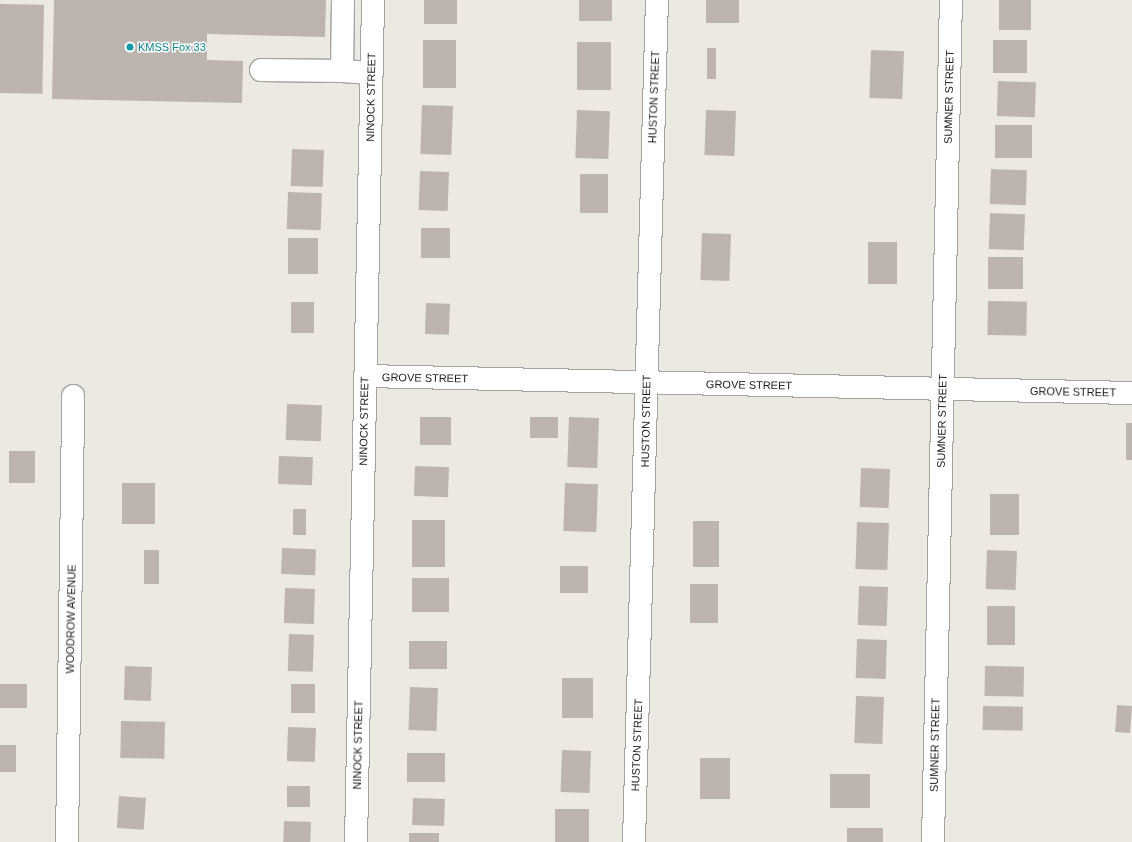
<!DOCTYPE html>
<style>
body{margin:0}
#map{position:relative;width:1132px;height:842px;overflow:hidden;background:#ece9e2;font-family:Helvetica,sans-serif}
div>[style]{position:absolute}
[style*='--x']{left:calc(var(--x)*1px);top:calc(var(--y)*1px);width:calc(var(--w)*1px);rotate:calc(var(--a)*1deg)}
.building>*{inset:0;background:#bcb5af;transform-origin:0 0}
.roads{filter:drop-shadow(1px 0 #a3a3a3) drop-shadow(-1px 0 #a3a3a3) drop-shadow(0 1px #a3a3a3) drop-shadow(0 -1px #a3a3a3)}
.minor>*{height:22px;margin:-11px;padding:0 11px;transform-origin:11px;border-radius:11px;background:#fff}
.dots>*{width:11px;height:11px;translate:-50% -50%;box-sizing:border-box;border:2px solid #fff;border-radius:50%}
span{translate:-50% -50%;white-space:nowrap;text-align:center;line-height:1.15;-webkit-text-stroke:3px #fff;paint-order:stroke}
.culture-label{font-size:11px;color:#0d838f}
.left{translate:0 -50%;text-align:left}
.street-label{font-size:11px;color:#1c1c1c}
</style>
<div id="map">
<div class="building">
<div style="clip-path:polygon(54px 0,326px 0,325px 37px,207px 34px,207px 60px,243px 61px,242px 103px,52px 99px)"></div>
<div style="left:424px;top:0;width:33px;height:24px"></div>
<div style="left:579px;top:0;width:33px;height:21px"></div>
<div style="left:706px;top:0;width:33px;height:23px"></div>
<div style="left:999px;top:0;width:32px;height:30px"></div>
<div style="left:0;top:4px;width:44px;height:89px;rotate:1deg"></div>
<div style="left:423px;top:40px;width:33px;height:48px"></div>
<div style="left:993px;top:40px;width:34px;height:33px"></div>
<div style="left:577px;top:42px;width:34px;height:48px"></div>
<div style="left:707px;top:48px;width:9px;height:31px"></div>
<div style="left:871px;top:50px;width:33px;height:48px;rotate:2deg"></div>
<div style="left:998px;top:81px;width:38px;height:35px;rotate:2deg"></div>
<div style="left:422px;top:105px;width:31px;height:49px;rotate:2deg"></div>
<div style="left:577px;top:110px;width:33px;height:48px;rotate:2deg"></div>
<div style="left:706px;top:110px;width:30px;height:45px;rotate:2deg"></div>
<div style="left:995px;top:125px;width:37px;height:33px"></div>
<div style="left:292px;top:149px;width:32px;height:37px;rotate:2deg"></div>
<div style="left:991px;top:169px;width:36px;height:35px;rotate:2deg"></div>
<div style="left:420px;top:171px;width:29px;height:39px;rotate:2deg"></div>
<div style="left:580px;top:174px;width:28px;height:39px"></div>
<div style="left:288px;top:192px;width:34px;height:37px;rotate:2deg"></div>
<div style="left:990px;top:213px;width:35px;height:36px;rotate:2deg"></div>
<div style="left:421px;top:228px;width:29px;height:30px"></div>
<div style="left:702px;top:233px;width:29px;height:47px;rotate:2deg"></div>
<div style="left:288px;top:238px;width:30px;height:36px"></div>
<div style="left:868px;top:242px;width:29px;height:42px"></div>
<div style="left:988px;top:257px;width:35px;height:32px"></div>
<div style="left:988px;top:301px;width:39px;height:34px;rotate:1deg"></div>
<div style="left:291px;top:302px;width:23px;height:31px"></div>
<div style="left:426px;top:303px;width:24px;height:31px;rotate:2deg"></div>
<div style="left:287px;top:404px;width:35px;height:36px;rotate:2deg"></div>
<div style="left:420px;top:417px;width:31px;height:28px"></div>
<div style="left:530px;top:417px;width:28px;height:21px"></div>
<div style="left:569px;top:417px;width:30px;height:50px;rotate:2deg"></div>
<div style="left:1126px;top:423px;width:6px;height:37px"></div>
<div style="left:9px;top:451px;width:26px;height:32px"></div>
<div style="left:279px;top:456px;width:34px;height:28px;rotate:2deg"></div>
<div style="left:415px;top:466px;width:34px;height:30px;rotate:2deg"></div>
<div style="left:861px;top:468px;width:29px;height:39px;rotate:2deg"></div>
<div style="left:122px;top:483px;width:33px;height:41px"></div>
<div style="left:565px;top:483px;width:33px;height:48px;rotate:2deg"></div>
<div style="left:990px;top:494px;width:29px;height:41px"></div>
<div style="left:293px;top:509px;width:13px;height:26px"></div>
<div style="left:412px;top:520px;width:33px;height:47px"></div>
<div style="left:693px;top:521px;width:26px;height:46px"></div>
<div style="left:857px;top:522px;width:32px;height:47px;rotate:2deg"></div>
<div style="left:282px;top:548px;width:34px;height:26px;rotate:2deg"></div>
<div style="left:144px;top:550px;width:15px;height:34px"></div>
<div style="left:987px;top:550px;width:30px;height:39px;rotate:2deg"></div>
<div style="left:560px;top:566px;width:28px;height:27px"></div>
<div style="left:412px;top:578px;width:37px;height:34px"></div>
<div style="left:690px;top:584px;width:28px;height:39px"></div>
<div style="left:859px;top:586px;width:29px;height:39px;rotate:2deg"></div>
<div style="left:285px;top:588px;width:30px;height:35px;rotate:2deg"></div>
<div style="left:987px;top:606px;width:28px;height:39px"></div>
<div style="left:289px;top:634px;width:25px;height:37px;rotate:2deg"></div>
<div style="left:857px;top:639px;width:30px;height:39px;rotate:2deg"></div>
<div style="left:409px;top:641px;width:38px;height:28px"></div>
<div style="left:125px;top:666px;width:27px;height:34px;rotate:2deg"></div>
<div style="left:985px;top:666px;width:39px;height:30px;rotate:1deg"></div>
<div style="left:562px;top:678px;width:31px;height:40px"></div>
<div style="left:0;top:684px;width:27px;height:24px"></div>
<div style="left:291px;top:684px;width:24px;height:29px"></div>
<div style="left:410px;top:687px;width:28px;height:43px;rotate:2deg"></div>
<div style="left:856px;top:696px;width:28px;height:47px;rotate:2deg"></div>
<div style="left:1117px;top:705px;width:15px;height:27px;rotate:4deg"></div>
<div style="left:983px;top:706px;width:40px;height:24px;rotate:1deg"></div>
<div style="left:121px;top:721px;width:44px;height:37px;rotate:1deg"></div>
<div style="left:288px;top:727px;width:28px;height:34px;rotate:2deg"></div>
<div style="left:0;top:745px;width:16px;height:27px"></div>
<div style="left:562px;top:750px;width:29px;height:42px;rotate:2deg"></div>
<div style="left:407px;top:753px;width:38px;height:29px"></div>
<div style="left:700px;top:758px;width:30px;height:41px"></div>
<div style="left:830px;top:774px;width:40px;height:34px"></div>
<div style="left:287px;top:786px;width:23px;height:21px"></div>
<div style="left:119px;top:796px;width:27px;height:32px;rotate:4deg"></div>
<div style="left:413px;top:798px;width:32px;height:27px;rotate:2deg"></div>
<div style="left:555px;top:809px;width:34px;height:33px"></div>
<div style="left:284px;top:821px;width:27px;height:21px;rotate:2deg"></div>
<div style="left:847px;top:828px;width:36px;height:14px"></div>
<div style="left:409px;top:833px;width:30px;height:9px"></div>
</div>
<div class="roads">
<div class="minor">
<div style="--x:343;--y:0;--w:71;--a:90.8"></div>
<div style="--x:342;--y:71;--w:29;--a:4"></div>
<div style="--x:261;--y:70;--w:81;--a:0.7"></div>
<div style="--x:365;--y:376;--w:767;--a:1.27"></div>
<div style="--x:67;--y:842;--w:446;--a:-89.2"></div>
<div style="--x:356;--y:842;--w:842;--a:-88.84"></div>
<div style="--x:634;--y:842;--w:842;--a:-88.44"></div>
<div style="--x:933;--y:842;--w:842;--a:-88.78"></div>
</div>
</div>
<div class="dots">
<div style="left:130px;top:47px;background:#0f9aa8"></div>
</div>
<div class="culture-label">
<span class="left" style="left:138px;top:47px">KMSS Fox 33</span>
</div>
<div class="street-label">
<span style="left:371px;top:97px;rotate:-89deg">NINOCK STREET</span>
<span style="left:654px;top:97px;rotate:-88deg">HUSTON STREET</span>
<span style="left:949px;top:97px;rotate:-89deg">SUMNER STREET</span>
<span style="left:425px;top:378px;rotate:1deg">GROVE STREET</span>
<span style="left:749px;top:385px;rotate:1deg">GROVE STREET</span>
<span style="left:1073px;top:392px;rotate:1deg">GROVE STREET</span>
<span style="left:364px;top:421px;rotate:-89deg">NINOCK STREET</span>
<span style="left:646px;top:421px;rotate:-89deg">HUSTON STREET</span>
<span style="left:942px;top:421px;rotate:-89deg">SUMNER STREET</span>
<span style="left:71px;top:619px;rotate:-89deg">WOODROW AVENUE</span>
<span style="left:358px;top:745px;rotate:-89deg">NINOCK STREET</span>
<span style="left:637px;top:745px;rotate:-88deg">HUSTON STREET</span>
<span style="left:935px;top:745px;rotate:-89deg">SUMNER STREET</span>
</div>
</div>
